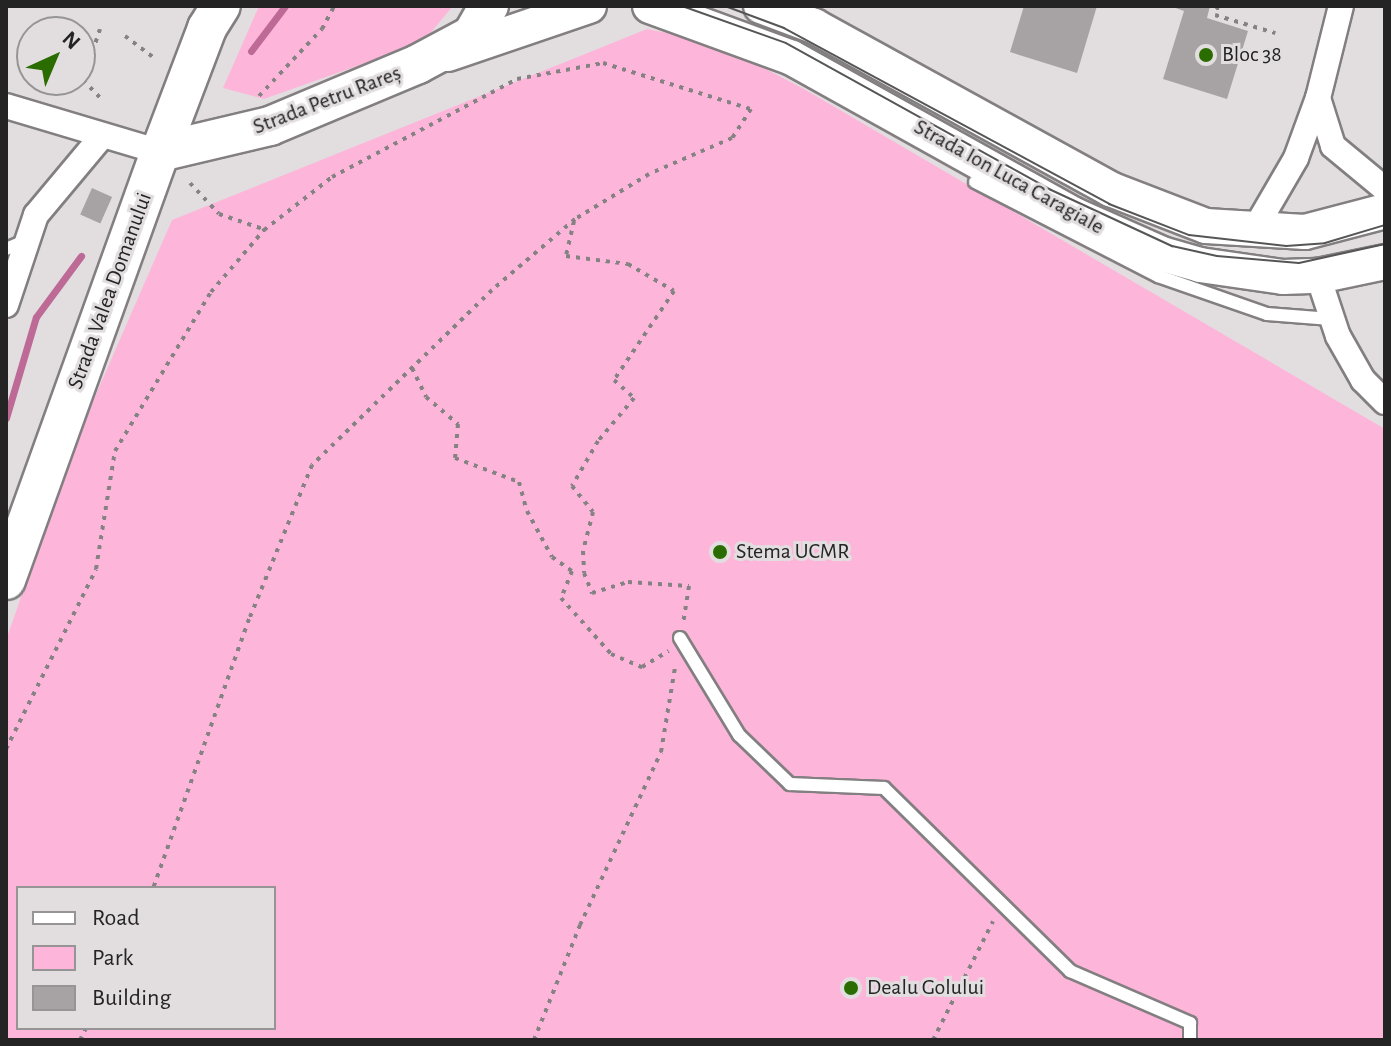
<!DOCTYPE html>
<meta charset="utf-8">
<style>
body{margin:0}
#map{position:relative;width:1391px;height:1046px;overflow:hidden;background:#e2dee0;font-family:"Alegreya Sans",sans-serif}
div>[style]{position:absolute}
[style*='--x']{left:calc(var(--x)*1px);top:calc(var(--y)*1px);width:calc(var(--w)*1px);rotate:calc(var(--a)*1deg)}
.green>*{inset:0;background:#fdb6da}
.stream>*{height:7px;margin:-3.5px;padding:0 3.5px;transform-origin:3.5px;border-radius:3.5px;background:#be6a97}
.building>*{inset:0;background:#a7a3a5;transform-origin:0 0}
.path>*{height:4px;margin-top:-2px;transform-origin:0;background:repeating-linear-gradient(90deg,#848283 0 4px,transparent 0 10px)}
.roads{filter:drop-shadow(2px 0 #837f81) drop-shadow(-2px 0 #837f81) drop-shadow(0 2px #837f81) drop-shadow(0 -2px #837f81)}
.service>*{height:12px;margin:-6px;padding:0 6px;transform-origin:6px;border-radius:6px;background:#fff}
.minor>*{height:24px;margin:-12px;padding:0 12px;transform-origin:12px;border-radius:12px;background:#fff}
.secondary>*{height:34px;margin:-17px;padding:0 17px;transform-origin:17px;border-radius:17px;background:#fff}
.primary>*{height:38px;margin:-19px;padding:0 19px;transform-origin:19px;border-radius:19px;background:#fff}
.tram>*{height:2px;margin:-1px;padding:0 1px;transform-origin:1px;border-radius:1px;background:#575656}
.dots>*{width:22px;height:22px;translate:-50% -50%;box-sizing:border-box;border:4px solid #e2dee0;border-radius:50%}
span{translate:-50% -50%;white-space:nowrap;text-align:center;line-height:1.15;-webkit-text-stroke:6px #e2dee0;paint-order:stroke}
.poi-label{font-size:22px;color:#252424}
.left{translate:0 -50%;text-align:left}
.street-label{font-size:22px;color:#252424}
.frame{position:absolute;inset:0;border:8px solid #252424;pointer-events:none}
.legend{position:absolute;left:16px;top:886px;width:260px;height:144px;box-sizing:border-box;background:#e2dee0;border:2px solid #969495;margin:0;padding:10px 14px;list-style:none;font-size:24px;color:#252424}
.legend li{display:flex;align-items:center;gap:16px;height:40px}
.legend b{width:40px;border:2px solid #969495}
.north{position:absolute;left:16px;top:16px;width:80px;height:80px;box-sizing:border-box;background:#e2dee0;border:2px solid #969495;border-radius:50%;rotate:44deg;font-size:22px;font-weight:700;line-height:32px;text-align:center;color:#252424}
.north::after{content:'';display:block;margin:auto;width:28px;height:36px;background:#2b6c00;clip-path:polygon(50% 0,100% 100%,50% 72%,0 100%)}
</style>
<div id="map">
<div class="green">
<div style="clip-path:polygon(259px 6px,453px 6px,422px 43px,264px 99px,223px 88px)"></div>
<div style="clip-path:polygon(evenodd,647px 29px,714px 42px,804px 89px,1385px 429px,1385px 1040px,6px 1040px,6px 640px,77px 438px,172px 220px,647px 29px,18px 888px,274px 888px,274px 1028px,18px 1028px,18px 888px)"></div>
</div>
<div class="stream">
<div style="--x:251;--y:51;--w:56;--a:-52.9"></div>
<div style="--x:6;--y:418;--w:105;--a:-73.5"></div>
<div style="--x:36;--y:317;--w:76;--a:-53.6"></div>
</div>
<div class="building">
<div style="clip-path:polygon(1024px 6px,1097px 6px,1077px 73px,1010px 52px)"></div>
<div style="clip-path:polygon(1170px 6px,1210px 6px,1207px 18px,1248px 31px,1227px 99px,1163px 79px,1184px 11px)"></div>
<div style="left:92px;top:188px;width:22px;height:29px;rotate:24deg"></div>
</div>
<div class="path">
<div style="--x:1218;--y:6;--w:9;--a:108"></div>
<div style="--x:1215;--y:15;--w:63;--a:16.7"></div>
<div style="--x:100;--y:29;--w:54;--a:108.4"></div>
<div style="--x:83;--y:80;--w:28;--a:46"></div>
<div style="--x:125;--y:36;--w:38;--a:37"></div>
<div style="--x:259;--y:96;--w:92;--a:-46.8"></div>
<div style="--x:322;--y:29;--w:26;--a:-62"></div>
<div style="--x:190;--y:183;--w:42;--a:46.9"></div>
<div style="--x:219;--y:214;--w:46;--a:18.8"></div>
<div style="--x:574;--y:221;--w:36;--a:103"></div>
<div style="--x:566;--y:256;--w:63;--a:7.4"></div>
<div style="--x:628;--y:264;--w:53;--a:30.4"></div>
<div style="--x:674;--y:291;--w:107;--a:124"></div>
<div style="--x:614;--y:380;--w:27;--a:42"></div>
<div style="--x:634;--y:398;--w:56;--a:129.9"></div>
<div style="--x:598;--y:441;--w:52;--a:120"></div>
<div style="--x:572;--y:486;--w:33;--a:51"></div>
<div style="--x:593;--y:512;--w:40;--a:104.4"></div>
<div style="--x:583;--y:551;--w:22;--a:87"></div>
<div style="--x:584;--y:573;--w:22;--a:68"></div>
<div style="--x:592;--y:593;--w:38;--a:-17"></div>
<div style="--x:628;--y:582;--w:61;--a:3.8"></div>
<div style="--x:689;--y:586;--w:36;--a:99"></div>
<div style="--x:412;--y:368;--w:32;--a:64"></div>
<div style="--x:426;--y:397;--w:42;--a:40.2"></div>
<div style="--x:458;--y:424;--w:34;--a:95"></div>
<div style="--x:455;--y:458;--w:68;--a:20.6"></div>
<div style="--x:519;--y:482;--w:30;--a:75"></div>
<div style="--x:527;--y:511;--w:52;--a:61.5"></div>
<div style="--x:552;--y:557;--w:24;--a:35"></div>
<div style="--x:572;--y:571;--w:29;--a:112"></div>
<div style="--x:561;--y:598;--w:75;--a:48.2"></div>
<div style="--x:611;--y:654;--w:34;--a:23"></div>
<div style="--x:642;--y:667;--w:31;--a:-31"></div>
<div style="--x:6;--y:749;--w:201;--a:-63.4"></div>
<div style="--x:96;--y:569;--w:120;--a:-80.9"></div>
<div style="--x:115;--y:451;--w:186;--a:-58.9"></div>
<div style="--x:211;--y:292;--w:82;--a:-49.5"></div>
<div style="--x:264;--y:230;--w:86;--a:-37.9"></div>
<div style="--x:332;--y:177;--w:209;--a:-27.9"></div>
<div style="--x:517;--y:79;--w:87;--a:-10.5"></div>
<div style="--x:603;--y:63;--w:155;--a:17.3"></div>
<div style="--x:751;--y:109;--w:35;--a:123"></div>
<div style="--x:732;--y:138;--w:90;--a:156.6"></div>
<div style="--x:649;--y:174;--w:87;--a:148.7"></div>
<div style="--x:575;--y:219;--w:109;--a:139.5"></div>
<div style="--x:492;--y:290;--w:251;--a:135.8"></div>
<div style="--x:312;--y:465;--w:166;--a:112.2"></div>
<div style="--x:249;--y:619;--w:286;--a:109.6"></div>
<div style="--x:80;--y:1040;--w:13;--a:-63"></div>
<div style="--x:534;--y:1040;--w:124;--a:-68.2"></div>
<div style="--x:580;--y:925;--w:191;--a:-64.9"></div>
<div style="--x:661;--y:752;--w:86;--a:-80.6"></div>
<div style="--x:933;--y:1040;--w:133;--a:-63.2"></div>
</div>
<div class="roads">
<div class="service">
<div style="--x:975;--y:182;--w:206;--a:27.2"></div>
<div style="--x:1158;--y:276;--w:115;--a:19.2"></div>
<div style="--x:1267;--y:314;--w:64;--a:4.5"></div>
<div style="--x:6;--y:249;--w:23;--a:-23"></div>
<div style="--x:680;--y:638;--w:114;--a:58.7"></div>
<div style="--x:739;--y:735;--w:71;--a:43.9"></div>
<div style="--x:790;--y:784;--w:94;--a:2.4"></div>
<div style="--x:884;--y:788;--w:261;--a:44.5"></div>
<div style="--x:1070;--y:971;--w:131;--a:23.4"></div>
<div style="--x:1190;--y:1023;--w:17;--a:90"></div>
</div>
<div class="minor">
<div style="--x:1318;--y:98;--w:50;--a:72.6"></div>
<div style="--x:1333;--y:146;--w:67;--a:39.6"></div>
<div style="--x:6;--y:106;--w:161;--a:16.6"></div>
<div style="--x:1253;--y:232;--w:86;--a:-59.8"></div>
<div style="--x:1296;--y:158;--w:64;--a:-69.9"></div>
<div style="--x:1318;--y:98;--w:95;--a:-76"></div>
<div style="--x:1318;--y:276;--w:63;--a:71.6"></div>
<div style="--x:1338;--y:336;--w:51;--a:60.4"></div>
<div style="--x:1363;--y:380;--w:31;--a:45"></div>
<div style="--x:6;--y:305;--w:95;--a:-71.6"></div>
<div style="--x:36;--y:215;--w:104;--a:-50.1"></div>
</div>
<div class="secondary">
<div style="--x:650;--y:6;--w:151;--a:20.1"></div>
<div style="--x:792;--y:58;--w:321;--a:29.1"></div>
<div style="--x:1072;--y:214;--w:98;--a:24"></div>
<div style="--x:1162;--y:254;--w:40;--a:16"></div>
<div style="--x:1200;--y:265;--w:84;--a:8.2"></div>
<div style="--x:1283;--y:277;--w:35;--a:-2"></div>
<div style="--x:1318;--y:276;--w:68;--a:-11.8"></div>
<div style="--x:761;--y:6;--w:57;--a:20.7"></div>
<div style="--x:814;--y:26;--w:338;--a:28.8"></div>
<div style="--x:1110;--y:189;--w:103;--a:21.1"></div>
<div style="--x:1206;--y:226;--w:99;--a:3.5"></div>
<div style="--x:1305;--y:232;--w:83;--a:-14.7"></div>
<div style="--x:448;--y:54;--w:149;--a:-18.8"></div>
</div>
<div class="primary">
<div style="--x:160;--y:152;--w:113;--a:-13.3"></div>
<div style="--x:270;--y:126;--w:160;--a:-22.7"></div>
<div style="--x:418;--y:64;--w:61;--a:-28.2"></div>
<div style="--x:472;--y:35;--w:34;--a:-60"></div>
<div style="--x:6;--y:580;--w:455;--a:-70.2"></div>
<div style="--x:160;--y:152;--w:133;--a:-69.2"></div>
<div style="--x:207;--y:28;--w:26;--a:-58"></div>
</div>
</div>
<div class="tram">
<div style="--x:682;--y:6;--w:110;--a:19.6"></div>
<div style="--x:786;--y:43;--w:301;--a:29"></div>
<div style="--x:1049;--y:189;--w:136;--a:24.9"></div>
<div style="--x:1172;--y:246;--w:46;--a:12.5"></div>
<div style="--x:1217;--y:256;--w:82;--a:4.9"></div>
<div style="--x:1299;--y:263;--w:88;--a:-12.5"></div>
<div style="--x:725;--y:6;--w:63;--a:20.4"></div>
<div style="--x:784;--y:28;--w:370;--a:28.4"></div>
<div style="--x:1109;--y:204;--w:86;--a:21.2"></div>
<div style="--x:1189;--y:235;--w:98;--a:6.5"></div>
<div style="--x:1286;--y:246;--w:39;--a:-4"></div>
<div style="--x:1325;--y:243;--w:63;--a:-16.7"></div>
</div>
<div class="dots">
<div style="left:1206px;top:55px;background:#2b6c00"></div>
<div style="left:720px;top:552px;background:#2b6c00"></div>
<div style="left:851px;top:988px;background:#2b6c00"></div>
</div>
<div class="poi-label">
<span class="left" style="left:1222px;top:55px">Bloc 38</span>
<span class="left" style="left:736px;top:552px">Stema UCMR</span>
<span class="left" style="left:867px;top:988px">Dealu Golului</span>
</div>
<div class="street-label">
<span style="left:327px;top:100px;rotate:-21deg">Strada Petru Rareș</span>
<span style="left:1009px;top:177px;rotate:29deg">Strada Ion Luca Caragiale</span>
<span style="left:110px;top:291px;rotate:-70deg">Strada Valea Domanului</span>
</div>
<div class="frame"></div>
<ul class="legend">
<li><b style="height:10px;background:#fff"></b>Road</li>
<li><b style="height:22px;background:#fdb6da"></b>Park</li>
<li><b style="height:22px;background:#a7a3a5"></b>Building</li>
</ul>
<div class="north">N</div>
</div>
